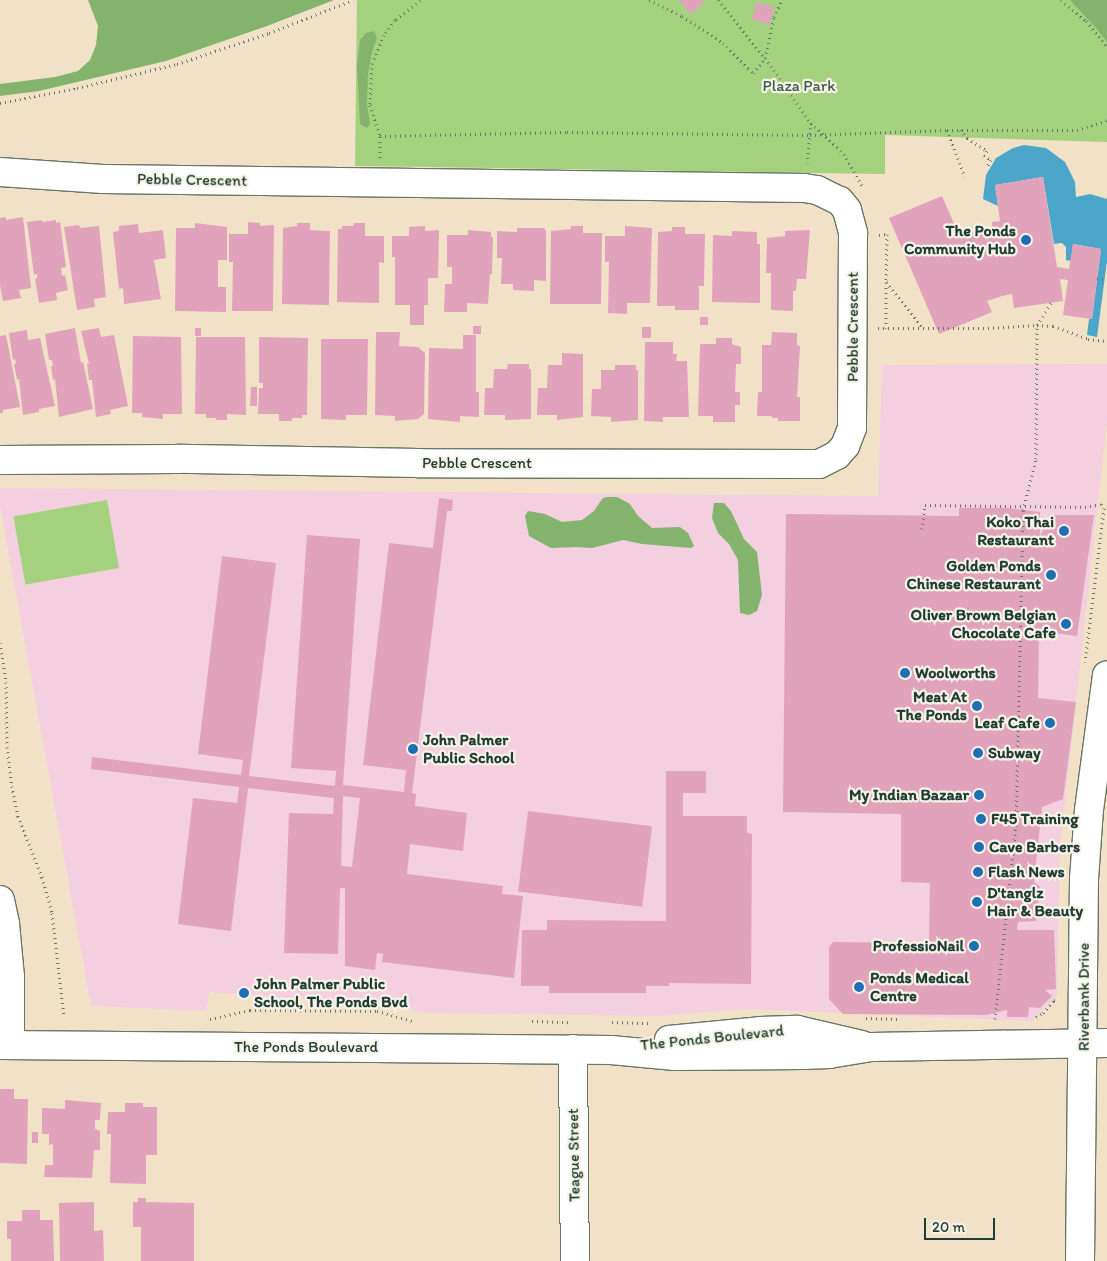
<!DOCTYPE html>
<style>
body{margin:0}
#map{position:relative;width:1107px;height:1261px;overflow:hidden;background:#f1e2c7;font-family:Itim,sans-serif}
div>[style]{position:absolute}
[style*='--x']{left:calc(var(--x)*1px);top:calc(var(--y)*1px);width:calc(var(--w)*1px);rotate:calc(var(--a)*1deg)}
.built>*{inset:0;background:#f3cfdf}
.green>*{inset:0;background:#a4d17e;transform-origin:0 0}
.forest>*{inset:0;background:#83b36d}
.water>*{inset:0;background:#4ba6c9}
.building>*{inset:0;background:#e1a2bb;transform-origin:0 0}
.path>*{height:3px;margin-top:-1.5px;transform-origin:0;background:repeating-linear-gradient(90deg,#687767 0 1px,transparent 0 5px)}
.roads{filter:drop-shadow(1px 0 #687767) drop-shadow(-1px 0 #687767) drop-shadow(0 1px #687767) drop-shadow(0 -1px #687767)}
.minor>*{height:28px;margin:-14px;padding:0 14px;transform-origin:14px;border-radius:14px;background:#fff}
.dots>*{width:14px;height:14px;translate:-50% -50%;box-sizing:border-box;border:2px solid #f7f3e8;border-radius:50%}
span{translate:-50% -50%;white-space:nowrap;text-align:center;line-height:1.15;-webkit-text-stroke:4.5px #f7f3e8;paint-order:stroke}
.park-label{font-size:16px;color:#3a5b43}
.street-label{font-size:16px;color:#1f3d34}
.poi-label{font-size:16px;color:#1f3d34;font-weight:700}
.right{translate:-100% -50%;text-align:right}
.left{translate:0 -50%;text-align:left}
.scale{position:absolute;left:924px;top:1218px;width:71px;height:22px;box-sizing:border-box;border:2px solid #1f3d34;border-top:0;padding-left:6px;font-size:15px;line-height:18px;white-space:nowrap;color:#1f3d34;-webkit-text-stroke:4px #f7f3e8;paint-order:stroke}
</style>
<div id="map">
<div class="built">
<div style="clip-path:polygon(1107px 364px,1107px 420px,1060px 846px,1057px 996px,1031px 1021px,747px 1009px,657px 1016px,433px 1013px,421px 1013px,383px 1000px,329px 1001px,209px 992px,206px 1011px,91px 1006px,0 506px,0 488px,878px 496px,882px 365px)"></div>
</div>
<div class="green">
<div style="clip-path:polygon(357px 0,1107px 0,1107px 142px,885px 135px,885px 174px,355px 166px)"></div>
<div style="left:107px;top:500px;width:69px;height:95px;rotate:80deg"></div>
</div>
<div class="forest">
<div style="clip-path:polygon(88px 0,334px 0,267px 26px,166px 61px,39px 91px,0 96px,0 84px,55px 77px,78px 71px,90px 60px,96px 45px,98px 26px)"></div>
<div style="clip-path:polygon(1070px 0,1107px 0,1107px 42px,1096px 28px)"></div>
<div style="clip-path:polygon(374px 31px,377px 38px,372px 52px,368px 73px,367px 104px,370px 124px,367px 128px,360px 124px,357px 65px,360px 40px,366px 33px)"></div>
<div style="clip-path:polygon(606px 497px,617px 497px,630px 504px,638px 516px,652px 528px,680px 527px,688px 533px,694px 546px,691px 548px,642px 544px,623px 540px,592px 548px,576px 547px,551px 548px,529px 536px,525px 516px,528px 511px,545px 514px,562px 522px,582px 520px,594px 511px,602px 499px)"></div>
<div style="clip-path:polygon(714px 503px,724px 503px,731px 511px,744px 539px,757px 552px,762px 595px,757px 611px,749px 615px,740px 613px,738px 560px,729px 544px,718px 533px,712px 518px)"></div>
</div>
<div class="water">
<div style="clip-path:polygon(1024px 145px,1046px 148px,1065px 162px,1075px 182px,1076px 197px,1090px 194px,1107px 199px,1107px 261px,1097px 337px,1087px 335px,1089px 319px,1092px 319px,1101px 249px,1073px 244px,1071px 261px,1066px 260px,1066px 247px,1062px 243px,1054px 244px,1043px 177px,995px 185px,998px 206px,983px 199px,986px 175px,996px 158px,1013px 148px)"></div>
</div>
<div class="building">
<div style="clip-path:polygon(679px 0,702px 0,704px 3px,690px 14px)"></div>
<div style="left:757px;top:2px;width:18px;height:18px;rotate:16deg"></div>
<div style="clip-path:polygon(1043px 177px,1057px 267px,1069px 269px,1073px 244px,1101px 249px,1092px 319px,1063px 315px,1068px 280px,1060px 279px,1063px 301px,1014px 308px,1012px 294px,1002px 296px,987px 301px,992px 312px,939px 334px,889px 218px,942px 196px,959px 235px,992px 229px,992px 222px,1000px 221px,995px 185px)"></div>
<div style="clip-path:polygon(6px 217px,6px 220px,23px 217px,31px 288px,19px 290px,21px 298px,3px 301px,0 285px,0 218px)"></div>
<div style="clip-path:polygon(42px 220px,42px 222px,56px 220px,56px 223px,60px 222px,66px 267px,61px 268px,62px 276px,65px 275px,68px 290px,56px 293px,57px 300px,39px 303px,35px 279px,37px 278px,37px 274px,34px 275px,27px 222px)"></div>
<div style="clip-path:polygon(248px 222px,260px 223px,260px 226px,274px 225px,273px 311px,232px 311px,233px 262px,229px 262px,229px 234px,248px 234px)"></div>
<div style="clip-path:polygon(195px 223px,227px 227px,227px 260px,218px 260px,218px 287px,226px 287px,226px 312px,175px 311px,176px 228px,195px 228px)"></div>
<div style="clip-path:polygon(297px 223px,310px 223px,310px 230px,330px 231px,329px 305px,282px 304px,283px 228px,297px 226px)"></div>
<div style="clip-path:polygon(354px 223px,365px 223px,365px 236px,384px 236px,384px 263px,379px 262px,379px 303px,337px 302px,338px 229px,342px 229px,342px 226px,353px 226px)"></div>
<div style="clip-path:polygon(138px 224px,139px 233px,163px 230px,166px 258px,154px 260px,161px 299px,124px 304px,123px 288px,119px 289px,113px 232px,119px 231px,119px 226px)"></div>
<div style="clip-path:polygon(79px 225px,80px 228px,99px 226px,106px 297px,94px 299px,95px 307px,77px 310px,64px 227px)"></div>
<div style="clip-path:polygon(425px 226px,425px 231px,439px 230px,438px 278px,428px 278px,428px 305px,424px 305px,424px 325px,410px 325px,410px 305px,395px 305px,395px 257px,392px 257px,392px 236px,409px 236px,409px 227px)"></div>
<div style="clip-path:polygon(571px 226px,583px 226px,583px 233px,602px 233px,601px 304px,550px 304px,551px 231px,571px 229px)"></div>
<div style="clip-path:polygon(625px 226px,652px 228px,650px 303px,627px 303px,627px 314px,608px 313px,609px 262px,605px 262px,605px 236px,625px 236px)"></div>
<div style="clip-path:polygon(672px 227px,685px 227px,685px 234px,705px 234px,704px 286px,699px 286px,699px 310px,675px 310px,675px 306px,657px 306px,658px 232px,672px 231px)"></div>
<div style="clip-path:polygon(517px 228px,544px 228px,546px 231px,546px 281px,534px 280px,534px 291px,513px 290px,513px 284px,501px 284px,502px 258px,497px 258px,497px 231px,517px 232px)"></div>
<div style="clip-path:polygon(468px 230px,491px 232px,491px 237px,493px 237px,492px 274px,490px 274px,488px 304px,467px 303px,467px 312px,444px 312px,445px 284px,452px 284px,452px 267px,447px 267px,447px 235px,468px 235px)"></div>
<div style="clip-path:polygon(810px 230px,806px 279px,797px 279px,796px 291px,793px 291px,793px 311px,771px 310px,771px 273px,766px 273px,767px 238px,785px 236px,785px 231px)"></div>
<div style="clip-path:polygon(732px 231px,757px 232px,757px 244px,760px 244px,760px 303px,712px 302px,713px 235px,732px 236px)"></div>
<div style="left:700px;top:317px;width:8px;height:8px"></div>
<div style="left:473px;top:326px;width:8px;height:8px"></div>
<div style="left:642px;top:327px;width:9px;height:11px"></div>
<div style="clip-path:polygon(75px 328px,81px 363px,83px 362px,93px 409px,59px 417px,55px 379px,53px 380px,51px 366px,53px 366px,52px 360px,49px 360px,45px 334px)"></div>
<div style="clip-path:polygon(99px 328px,101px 337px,114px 335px,128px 406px,110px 410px,111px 414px,96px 417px,92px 380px,89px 380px,87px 364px,89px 364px,81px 331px)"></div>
<div style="left:195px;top:328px;width:6px;height:8px"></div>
<div style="clip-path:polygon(27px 330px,28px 340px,40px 338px,55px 406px,39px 409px,39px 412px,23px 415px,19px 379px,17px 380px,14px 364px,16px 363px,15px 359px,13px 360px,9px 333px)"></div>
<div style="clip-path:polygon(376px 332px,400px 332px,399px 346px,418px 347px,425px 353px,424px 414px,418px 419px,395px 421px,395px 416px,375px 415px)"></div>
<div style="clip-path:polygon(772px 332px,797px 333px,797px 345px,800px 346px,797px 397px,800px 397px,800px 421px,778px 421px,778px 418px,772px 418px,772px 416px,757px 416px,758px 392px,762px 392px,762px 345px,771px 345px)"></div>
<div style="clip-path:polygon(6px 335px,20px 407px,3px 410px,3px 413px,0 413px,0 336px)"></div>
<div style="clip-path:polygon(463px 335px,476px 335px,476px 392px,479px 392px,479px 417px,460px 416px,460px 422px,428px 419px,429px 348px,463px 349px)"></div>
<div style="clip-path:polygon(133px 336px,181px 337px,182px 414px,163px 414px,163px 419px,142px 417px,142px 413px,132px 413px)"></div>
<div style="clip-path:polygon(196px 337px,245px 337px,246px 415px,227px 414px,227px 420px,216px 420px,216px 418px,206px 418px,206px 414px,195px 414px)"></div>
<div style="clip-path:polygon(259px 337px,308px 338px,307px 415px,302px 415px,302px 418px,292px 418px,292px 421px,279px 421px,279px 414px,258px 414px,259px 388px,263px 388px,263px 383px,259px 383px)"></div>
<div style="clip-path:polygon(716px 338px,732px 338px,732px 344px,741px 347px,741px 364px,736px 364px,735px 392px,740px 392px,740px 405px,735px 405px,735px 422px,713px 422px,713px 416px,698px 416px,700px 344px,716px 344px)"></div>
<div style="clip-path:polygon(321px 339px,368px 339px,367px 415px,346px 415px,346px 420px,321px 419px)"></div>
<div style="clip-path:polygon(645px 342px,673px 342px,673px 354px,677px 354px,676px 361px,687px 361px,689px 417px,663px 417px,663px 422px,644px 421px)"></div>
<div style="clip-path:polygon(562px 353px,583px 354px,583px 417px,557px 420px,557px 415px,537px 415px,538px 388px,547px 388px,548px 365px,562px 365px)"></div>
<div style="clip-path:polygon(508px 364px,529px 364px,529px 369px,531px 369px,531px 419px,505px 420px,505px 415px,484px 415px,485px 388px,493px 388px,494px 369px,507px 369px)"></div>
<div style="clip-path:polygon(615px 365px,636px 365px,636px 370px,638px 370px,638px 420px,611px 422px,611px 417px,591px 416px,592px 389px,601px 389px,601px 370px,615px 370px)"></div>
<div style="clip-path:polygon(251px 387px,257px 387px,257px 406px,250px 406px)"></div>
<div style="clip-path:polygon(evenodd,439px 498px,453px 500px,452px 511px,447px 511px,412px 793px,416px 794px,415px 806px,467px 813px,463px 851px,410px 844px,407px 874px,503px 886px,502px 894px,523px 896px,514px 978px,382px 962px,383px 954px,377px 953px,375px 970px,345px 966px,345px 888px,340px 888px,338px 954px,284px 953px,289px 813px,333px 814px,334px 798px,248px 788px,231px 931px,178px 924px,193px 798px,237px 803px,239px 787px,91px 769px,92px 757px,241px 775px,243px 760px,198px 754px,222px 556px,276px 563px,249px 776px,335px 786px,336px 771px,291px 768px,307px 535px,360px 539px,343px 785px,404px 792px,406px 770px,363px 765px,389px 543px,433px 548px,439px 498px,343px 796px,360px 798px,352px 867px,341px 866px,343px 796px)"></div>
<div style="clip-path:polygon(959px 508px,1009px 508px,1040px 512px,1040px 536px,1050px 515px,1094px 515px,1077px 636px,1039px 631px,1038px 698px,1076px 702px,1063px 799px,1042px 807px,1034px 882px,1040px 887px,1036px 921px,1018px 922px,1017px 930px,1054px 930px,1056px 989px,1045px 990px,1052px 996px,1040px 1008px,1029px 1007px,1028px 1017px,1007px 1017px,1007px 1010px,986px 1015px,843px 1014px,829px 999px,829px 947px,833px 942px,929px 943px,930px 883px,901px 882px,901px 814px,783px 812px,786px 514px,959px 516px)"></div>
<div style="clip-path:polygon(666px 771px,706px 771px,706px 793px,683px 793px,683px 816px,747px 816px,747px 833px,752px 834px,751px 984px,669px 983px,669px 986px,646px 986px,646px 993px,549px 993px,549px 986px,521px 986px,522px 930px,547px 930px,547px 920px,666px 921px)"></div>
<div style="left:528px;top:811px;width:125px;height:81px;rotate:7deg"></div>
<div style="clip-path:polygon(0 1089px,14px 1089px,14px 1099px,28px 1099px,27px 1164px,0 1163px)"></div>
<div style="clip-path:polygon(65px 1100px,101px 1103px,100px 1120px,95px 1120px,95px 1129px,100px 1131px,100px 1150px,94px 1150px,92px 1178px,44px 1177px,45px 1165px,53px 1165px,53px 1144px,49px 1145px,49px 1134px,42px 1134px,42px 1108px,65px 1109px)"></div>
<div style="clip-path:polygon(125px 1103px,143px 1103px,143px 1107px,157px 1107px,157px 1155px,146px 1155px,146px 1184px,110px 1183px,111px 1134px,107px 1134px,108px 1112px,125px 1112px)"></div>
<div style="left:32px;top:1132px;width:6px;height:11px"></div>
<div style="clip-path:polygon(138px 1198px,146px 1198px,146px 1202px,194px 1203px,194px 1261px,141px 1261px,141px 1227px,133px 1227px,133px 1202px,138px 1202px)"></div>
<div style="clip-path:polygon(94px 1202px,94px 1231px,103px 1230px,104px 1261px,60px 1261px,59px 1203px)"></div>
<div style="clip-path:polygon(22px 1210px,40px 1210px,40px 1220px,53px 1220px,54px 1261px,11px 1261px,11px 1239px,7px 1239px,7px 1221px,22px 1221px)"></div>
</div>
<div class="path">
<div style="--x:420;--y:0;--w:32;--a:141"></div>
<div style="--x:395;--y:20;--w:19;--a:126"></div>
<div style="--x:384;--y:35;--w:30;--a:113"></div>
<div style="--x:372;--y:63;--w:42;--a:92.7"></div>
<div style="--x:370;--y:105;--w:33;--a:72"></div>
<div style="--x:380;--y:136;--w:187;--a:-1.2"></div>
<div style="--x:567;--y:132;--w:243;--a:0.7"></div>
<div style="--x:810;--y:135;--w:137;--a:-2.1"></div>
<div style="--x:947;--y:130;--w:130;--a:0"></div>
<div style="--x:1077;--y:130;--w:32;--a:-18"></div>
<div style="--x:649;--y:0;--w:37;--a:26"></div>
<div style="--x:682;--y:16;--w:49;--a:33.4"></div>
<div style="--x:723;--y:43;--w:42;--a:45"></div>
<div style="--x:753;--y:73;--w:19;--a:-51"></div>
<div style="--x:765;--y:58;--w:42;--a:-77.6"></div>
<div style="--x:774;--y:17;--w:19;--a:-65"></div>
<div style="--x:718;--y:0;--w:75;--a:51"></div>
<div style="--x:765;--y:58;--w:80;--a:54.7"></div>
<div style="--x:811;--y:123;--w:40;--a:95.7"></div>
<div style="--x:1061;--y:0;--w:33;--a:40"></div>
<div style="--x:1086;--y:21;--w:33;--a:51"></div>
<div style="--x:0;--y:103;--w:78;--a:-11"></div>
<div style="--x:77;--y:88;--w:103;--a:-13.5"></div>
<div style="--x:177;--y:64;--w:97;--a:-18.6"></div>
<div style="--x:269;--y:33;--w:90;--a:-21.4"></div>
<div style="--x:811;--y:123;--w:45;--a:43.2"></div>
<div style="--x:844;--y:154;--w:39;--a:60"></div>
<div style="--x:947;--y:130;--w:50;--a:69"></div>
<div style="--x:960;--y:130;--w:11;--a:49"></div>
<div style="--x:967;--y:138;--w:24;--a:33"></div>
<div style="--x:987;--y:151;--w:5;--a:127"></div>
<div style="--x:984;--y:155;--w:9;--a:36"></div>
<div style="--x:991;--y:160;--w:9;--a:122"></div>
<div style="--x:380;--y:136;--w:22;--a:90"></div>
<div style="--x:879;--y:235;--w:8;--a:-7"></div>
<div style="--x:887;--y:234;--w:48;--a:91.2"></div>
<div style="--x:886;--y:282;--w:59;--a:51.2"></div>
<div style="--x:1097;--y:278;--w:10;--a:11"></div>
<div style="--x:878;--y:328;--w:110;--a:0"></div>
<div style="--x:988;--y:328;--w:49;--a:-3.5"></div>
<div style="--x:1037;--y:325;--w:16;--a:4"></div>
<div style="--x:1053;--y:326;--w:37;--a:20"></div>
<div style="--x:1088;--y:339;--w:19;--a:6"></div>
<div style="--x:886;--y:328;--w:45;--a:-90"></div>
<div style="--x:922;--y:529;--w:24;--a:-83"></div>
<div style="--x:925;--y:505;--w:160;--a:0.7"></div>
<div style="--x:1085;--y:507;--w:16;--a:-11"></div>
<div style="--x:1101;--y:504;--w:5;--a:53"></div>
<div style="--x:1104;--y:508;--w:155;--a:97"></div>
<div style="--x:0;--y:643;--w:39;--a:81"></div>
<div style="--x:6;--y:682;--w:65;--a:89.1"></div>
<div style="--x:7;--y:747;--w:39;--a:83"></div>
<div style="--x:12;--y:786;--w:31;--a:79"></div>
<div style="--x:18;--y:816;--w:66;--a:68.5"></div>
<div style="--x:42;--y:877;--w:37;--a:74"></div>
<div style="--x:52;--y:913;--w:105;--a:83.4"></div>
<div style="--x:1036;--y:1017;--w:8;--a:-30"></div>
<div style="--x:1043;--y:1013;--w:17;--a:-50"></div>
<div style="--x:1054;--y:1000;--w:4;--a:14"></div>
<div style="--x:866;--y:1018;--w:31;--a:2"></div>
<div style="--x:210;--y:1019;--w:41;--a:-12.7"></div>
<div style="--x:250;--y:1010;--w:127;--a:0.5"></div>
<div style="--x:377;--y:1011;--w:37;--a:16"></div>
<div style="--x:995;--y:1019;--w:194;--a:-83.8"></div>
<div style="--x:1016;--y:826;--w:316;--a:-88.7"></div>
<div style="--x:1023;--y:510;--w:53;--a:-75.7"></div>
<div style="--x:1036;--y:459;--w:134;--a:-89.6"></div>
<div style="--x:1037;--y:325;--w:27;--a:-57"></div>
<div style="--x:532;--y:1021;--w:38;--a:2"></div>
<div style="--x:612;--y:1022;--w:38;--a:2"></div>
</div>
<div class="roads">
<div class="minor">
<div style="--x:0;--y:172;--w:103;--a:3.9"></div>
<div style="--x:103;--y:179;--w:701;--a:0.74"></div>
<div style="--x:804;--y:188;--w:13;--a:9"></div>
<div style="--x:817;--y:190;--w:25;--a:26"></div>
<div style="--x:840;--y:201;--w:11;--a:52"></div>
<div style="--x:847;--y:210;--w:24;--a:75"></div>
<div style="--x:853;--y:233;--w:195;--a:90.3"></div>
<div style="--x:852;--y:428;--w:19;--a:111"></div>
<div style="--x:845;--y:446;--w:12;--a:132"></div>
<div style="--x:837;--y:455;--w:20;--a:153"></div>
<div style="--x:819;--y:464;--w:401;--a:-179.9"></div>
<div style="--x:418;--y:463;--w:240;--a:-179"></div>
<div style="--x:178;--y:459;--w:178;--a:179.7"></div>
<div style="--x:0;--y:900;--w:25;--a:78"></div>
<div style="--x:5;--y:924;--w:53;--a:84.6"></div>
<div style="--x:10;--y:977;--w:68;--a:90"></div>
<div style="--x:669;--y:1040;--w:91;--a:-5.6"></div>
<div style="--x:760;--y:1031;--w:37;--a:-2"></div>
<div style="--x:797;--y:1030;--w:67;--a:13"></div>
<div style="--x:0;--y:1045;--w:611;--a:0.47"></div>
<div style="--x:611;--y:1050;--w:64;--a:5.4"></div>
<div style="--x:675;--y:1056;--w:128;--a:-0.4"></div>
<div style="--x:803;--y:1055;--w:26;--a:-2"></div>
<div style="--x:829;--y:1054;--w:43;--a:-9.5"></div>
<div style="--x:871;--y:1047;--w:236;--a:-1"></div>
<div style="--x:573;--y:1049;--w:212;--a:89.5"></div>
<div style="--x:1080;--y:1261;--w:382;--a:-89.4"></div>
<div style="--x:1084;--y:879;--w:69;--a:-85.9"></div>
<div style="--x:1089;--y:810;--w:136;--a:-82.4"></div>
</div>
</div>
<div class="dots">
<div style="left:1026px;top:240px;background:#1f6fb2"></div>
<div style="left:1064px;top:531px;background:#1f6fb2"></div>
<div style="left:1051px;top:575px;background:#1f6fb2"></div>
<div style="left:1066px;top:624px;background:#1f6fb2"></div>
<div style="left:905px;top:673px;background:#1f6fb2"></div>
<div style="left:977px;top:706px;background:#1f6fb2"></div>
<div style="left:1050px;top:723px;background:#1f6fb2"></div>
<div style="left:413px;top:749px;background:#1f6fb2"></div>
<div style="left:978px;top:753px;background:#1f6fb2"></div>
<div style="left:979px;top:795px;background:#1f6fb2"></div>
<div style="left:981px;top:819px;background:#1f6fb2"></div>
<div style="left:979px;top:847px;background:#1f6fb2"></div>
<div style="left:978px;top:872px;background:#1f6fb2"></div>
<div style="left:977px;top:902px;background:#1f6fb2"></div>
<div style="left:974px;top:946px;background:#1f6fb2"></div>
<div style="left:859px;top:987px;background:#1f6fb2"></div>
<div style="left:244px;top:993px;background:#1f6fb2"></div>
</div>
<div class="park-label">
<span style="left:799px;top:86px">Plaza Park</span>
</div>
<div class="street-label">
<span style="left:192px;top:180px;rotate:1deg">Pebble Crescent</span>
<span style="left:853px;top:327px;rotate:-90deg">Pebble Crescent</span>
<span style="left:477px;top:463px">Pebble Crescent</span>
<span style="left:1084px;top:997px;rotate:-90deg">Riverbank Drive</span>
<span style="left:712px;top:1038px;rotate:-6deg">The Ponds Boulevard</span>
<span style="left:306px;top:1047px">The Ponds Boulevard</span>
<span style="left:574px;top:1155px;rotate:-91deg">Teague Street</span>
</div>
<div class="poi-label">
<span class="right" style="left:1016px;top:240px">The Ponds<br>Community Hub</span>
<span class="right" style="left:1054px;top:531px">Koko Thai<br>Restaurant</span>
<span class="right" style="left:1041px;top:575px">Golden Ponds<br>Chinese Restaurant</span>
<span class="right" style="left:1056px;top:624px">Oliver Brown Belgian<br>Chocolate Cafe</span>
<span class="left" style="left:915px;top:673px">Woolworths</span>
<span class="right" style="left:967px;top:706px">Meat At<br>The Ponds</span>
<span class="right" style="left:1040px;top:723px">Leaf Cafe</span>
<span class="left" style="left:423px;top:749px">John Palmer<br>Public School</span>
<span class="left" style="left:988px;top:753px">Subway</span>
<span class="right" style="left:969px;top:795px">My Indian Bazaar</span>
<span class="left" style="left:991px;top:819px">F45 Training</span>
<span class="left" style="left:989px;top:847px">Cave Barbers</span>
<span class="left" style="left:988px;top:872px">Flash News</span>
<span class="left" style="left:987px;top:902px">D'tanglz<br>Hair &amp; Beauty</span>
<span class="right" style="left:964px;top:946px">ProfessioNail</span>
<span class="left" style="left:870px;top:987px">Ponds Medical<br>Centre</span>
<span class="left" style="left:254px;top:993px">John Palmer Public<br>School, The Ponds Bvd</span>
</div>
<div class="scale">20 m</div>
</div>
